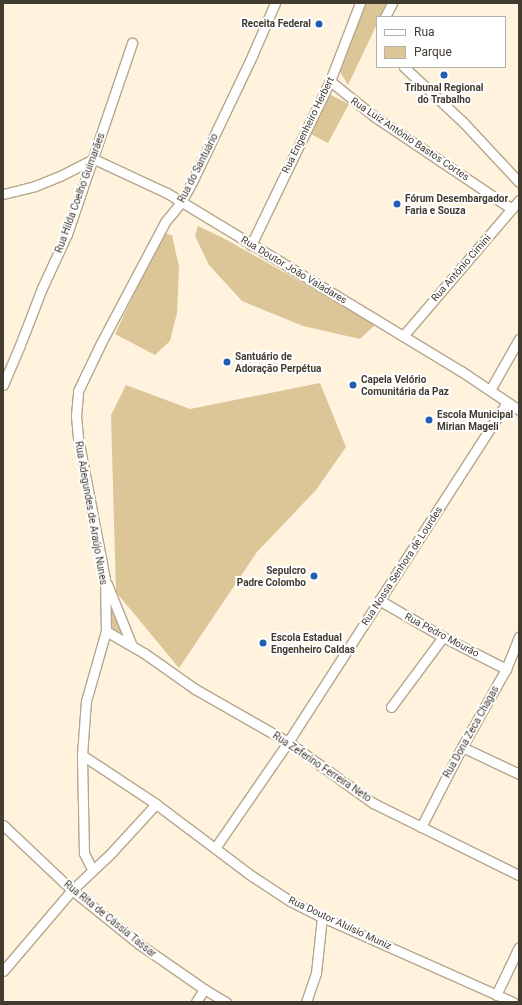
<!DOCTYPE html>
<meta charset="utf-8">
<style>
body{margin:0}
#map{position:relative;width:522px;height:1005px;overflow:hidden;background:#fff3dd;font-family:Roboto,sans-serif}
div>[style]{position:absolute}
[style*='--x']{left:calc(var(--x)*1px);top:calc(var(--y)*1px);width:calc(var(--w)*1px);rotate:calc(var(--a)*1deg)}
.green>*{inset:0;background:#dcc597}
.roads{filter:drop-shadow(1px 0 #b5a78d) drop-shadow(-1px 0 #b5a78d) drop-shadow(0 1px #b5a78d) drop-shadow(0 -1px #b5a78d)}
.minor>*{height:9px;margin:-4.5px;padding:0 4.5px;transform-origin:4.5px;border-radius:4.5px;background:#fff}
.dots>*{width:11px;height:11px;translate:-50% -50%;box-sizing:border-box;border:2px solid #fff;border-radius:50%}
span{translate:-50% -50%;white-space:nowrap;text-align:center;line-height:1.15;-webkit-text-stroke:4px #fff;paint-order:stroke}
.poi-label{font-size:10px;color:#413b30;font-weight:700}
.right{translate:-100% -50%;text-align:right}
.left{translate:0 -50%;text-align:left}
.street-label{font-size:10px;color:#413b30}
.frame{position:absolute;inset:0;border:4px solid #413b30;pointer-events:none}
.legend{position:absolute;left:376px;top:16px;width:130px;height:52px;box-sizing:border-box;background:#fff;border:1px solid #b3b1ac;margin:0;padding:5px 7px;list-style:none;font-size:12px;color:#413b30}
.legend li{display:flex;align-items:center;gap:8px;height:20px}
.legend b{width:20px;border:1px solid #b3b1ac}
</style>
<div id="map">
<div class="green">
<div style="clip-path:polygon(362px 3px,386px 3px,380px 17px,377px 17px,377px 24px,348px 85px,336px 65px)"></div>
<div style="clip-path:polygon(331px 95px,349px 104px,328px 143px,301px 129px,318px 97px)"></div>
<div style="clip-path:polygon(198px 226px,225px 239px,376px 324px,360px 339px,303px 326px,242px 301px,209px 265px,195px 236px)"></div>
<div style="clip-path:polygon(163px 233px,172px 235px,179px 267px,177px 313px,170px 341px,155px 355px,115px 334px)"></div>
<div style="clip-path:polygon(320px 383px,346px 447px,316px 490px,257px 552px,179px 668px,116px 592px,111px 415px,126px 385px,190px 409px)"></div>
<div style="clip-path:polygon(106px 594px,122px 633px,105px 626px)"></div>
</div>
<div class="roads">
<div class="minor">
<div style="--x:385;--y:17;--w:16;--a:-63"></div>
<div style="--x:404;--y:67;--w:81;--a:43"></div>
<div style="--x:463;--y:122;--w:82;--a:47"></div>
<div style="--x:330;--y:81;--w:58;--a:38.7"></div>
<div style="--x:375;--y:117;--w:165;--a:33.9"></div>
<div style="--x:94;--y:159;--w:81;--a:25"></div>
<div style="--x:167;--y:193;--w:344;--a:31.2"></div>
<div style="--x:461;--y:371;--w:70;--a:33.9"></div>
<div style="--x:3;--y:194;--w:33;--a:-14"></div>
<div style="--x:35;--y:186;--w:27;--a:-22"></div>
<div style="--x:60;--y:176;--w:38;--a:-27"></div>
<div style="--x:251;--y:245;--w:182;--a:-64.3"></div>
<div style="--x:330;--y:81;--w:84;--a:-69"></div>
<div style="--x:403;--y:336;--w:179;--a:-49.5"></div>
<div style="--x:3;--y:385;--w:43;--a:-67"></div>
<div style="--x:20;--y:345;--w:61;--a:-68.9"></div>
<div style="--x:42;--y:288;--w:60;--a:-65.2"></div>
<div style="--x:67;--y:234;--w:202;--a:-71.2"></div>
<div style="--x:490;--y:390;--w:59;--a:-60.4"></div>
<div style="--x:107;--y:584;--w:67;--a:68"></div>
<div style="--x:379;--y:600;--w:74;--a:30"></div>
<div style="--x:443;--y:637;--w:71;--a:26.9"></div>
<div style="--x:106;--y:631;--w:44;--a:30.1"></div>
<div style="--x:144;--y:653;--w:62;--a:35.2"></div>
<div style="--x:195;--y:689;--w:107;--a:29.7"></div>
<div style="--x:288;--y:742;--w:105;--a:35.7"></div>
<div style="--x:373;--y:803;--w:163;--a:26.3"></div>
<div style="--x:391;--y:707;--w:87;--a:-53.4"></div>
<div style="--x:462;--y:747;--w:63;--a:25.3"></div>
<div style="--x:82;--y:755;--w:89;--a:33.5"></div>
<div style="--x:156;--y:804;--w:120;--a:36.9"></div>
<div style="--x:252;--y:876;--w:45;--a:33.3"></div>
<div style="--x:290;--y:901;--w:36;--a:27"></div>
<div style="--x:322;--y:917;--w:209;--a:24"></div>
<div style="--x:3;--y:825;--w:95;--a:43.3"></div>
<div style="--x:72;--y:890;--w:86;--a:38.9"></div>
<div style="--x:139;--y:944;--w:79;--a:34.7"></div>
<div style="--x:204;--y:989;--w:26;--a:31"></div>
<div style="--x:421;--y:827;--w:90;--a:-62.9"></div>
<div style="--x:462;--y:747;--w:90;--a:-60.6"></div>
<div style="--x:506;--y:669;--w:35;--a:-68"></div>
<div style="--x:215;--y:848;--w:129;--a:-55.4"></div>
<div style="--x:288;--y:742;--w:404;--a:-57.2"></div>
<div style="--x:92;--y:869;--w:18;--a:-117"></div>
<div style="--x:84;--y:853;--w:98;--a:-91.2"></div>
<div style="--x:82;--y:755;--w:54;--a:-85.8"></div>
<div style="--x:86;--y:701;--w:73;--a:-74.1"></div>
<div style="--x:106;--y:631;--w:52;--a:-91.1"></div>
<div style="--x:105;--y:579;--w:144;--a:-100.8"></div>
<div style="--x:78;--y:438;--w:22;--a:-95"></div>
<div style="--x:76;--y:416;--w:25;--a:-85"></div>
<div style="--x:78;--y:391;--w:53;--a:-64.4"></div>
<div style="--x:101;--y:343;--w:137;--a:-62.1"></div>
<div style="--x:165;--y:222;--w:26;--a:-51"></div>
<div style="--x:181;--y:202;--w:23;--a:-61"></div>
<div style="--x:192;--y:182;--w:140;--a:-64.5"></div>
<div style="--x:252;--y:56;--w:58;--a:-66.5"></div>
<div style="--x:3;--y:971;--w:106;--a:-49.6"></div>
<div style="--x:72;--y:890;--w:55;--a:-43.5"></div>
<div style="--x:112;--y:852;--w:65;--a:-47.5"></div>
<div style="--x:496;--y:995;--w:53;--a:-64.4"></div>
<div style="--x:196;--y:1002;--w:15;--a:-58"></div>
<div style="--x:306;--y:1002;--w:31;--a:-71"></div>
<div style="--x:316;--y:973;--w:56;--a:-83.9"></div>
</div>
</div>
<div class="dots">
<div style="left:319px;top:24px;background:#1f5fb0"></div>
<div style="left:444px;top:75px;background:#1f5fb0"></div>
<div style="left:397px;top:204px;background:#1f5fb0"></div>
<div style="left:227px;top:362px;background:#1f5fb0"></div>
<div style="left:353px;top:385px;background:#1f5fb0"></div>
<div style="left:429px;top:420px;background:#1f5fb0"></div>
<div style="left:314px;top:576px;background:#1f5fb0"></div>
<div style="left:263px;top:643px;background:#1f5fb0"></div>
</div>
<div class="poi-label">
<span class="right" style="left:311px;top:24px">Receita Federal</span>
<span style="left:444px;top:93px">Tribunal Regional<br>do Trabalho</span>
<span class="left" style="left:405px;top:204px">Fórum Desembargador<br>Faria e Souza</span>
<span class="left" style="left:235px;top:362px">Santuário de<br>Adoração Perpétua</span>
<span class="left" style="left:361px;top:385px">Capela Velório<br>Comunitária da Paz</span>
<span class="left" style="left:437px;top:420px">Escola Municipal<br>Mirian Mageli</span>
<span class="right" style="left:306px;top:576px">Sepulcro<br>Padre Colombo</span>
<span class="left" style="left:271px;top:643px">Escola Estadual<br>Engenheiro Caldas</span>
</div>
<div class="street-label">
<span style="left:308px;top:125px;rotate:-64deg">Rua Engenheiro Herbert</span>
<span style="left:410px;top:139px;rotate:34deg">Rua Luiz Antônio Bastos Cortes</span>
<span style="left:198px;top:168px;rotate:-63deg">Rua do Santuário</span>
<span style="left:80px;top:193px;rotate:-70deg">Rua Hilda Coelho Guimarães</span>
<span style="left:461px;top:268px;rotate:-49deg">Rua Antônio Cimini</span>
<span style="left:294px;top:270px;rotate:31deg">Rua Doutor João Valadares</span>
<span style="left:91px;top:513px;rotate:80deg">Rua Adegundes de Araújo Nunes</span>
<span style="left:402px;top:566px;rotate:-57deg">Rua Nossa Senhora de Lourdes</span>
<span style="left:442px;top:635px;rotate:28deg">Rua Pedro Mourão</span>
<span style="left:471px;top:732px;rotate:-61deg">Rua Dona Zeca Chagas</span>
<span style="left:322px;top:767px;rotate:34deg">Rua Zeferino Ferreira Neto</span>
<span style="left:110px;top:919px;rotate:39deg">Rua Rita de Cássia Tassar</span>
<span style="left:340px;top:923px;rotate:25deg">Rua Doutor Aluísio Muniz</span>
</div>
<div class="frame"></div>
<ul class="legend">
<li><b style="height:5px;background:#fff"></b>Rua</li>
<li><b style="height:11px;background:#dcc597"></b>Parque</li>
</ul>
</div>
